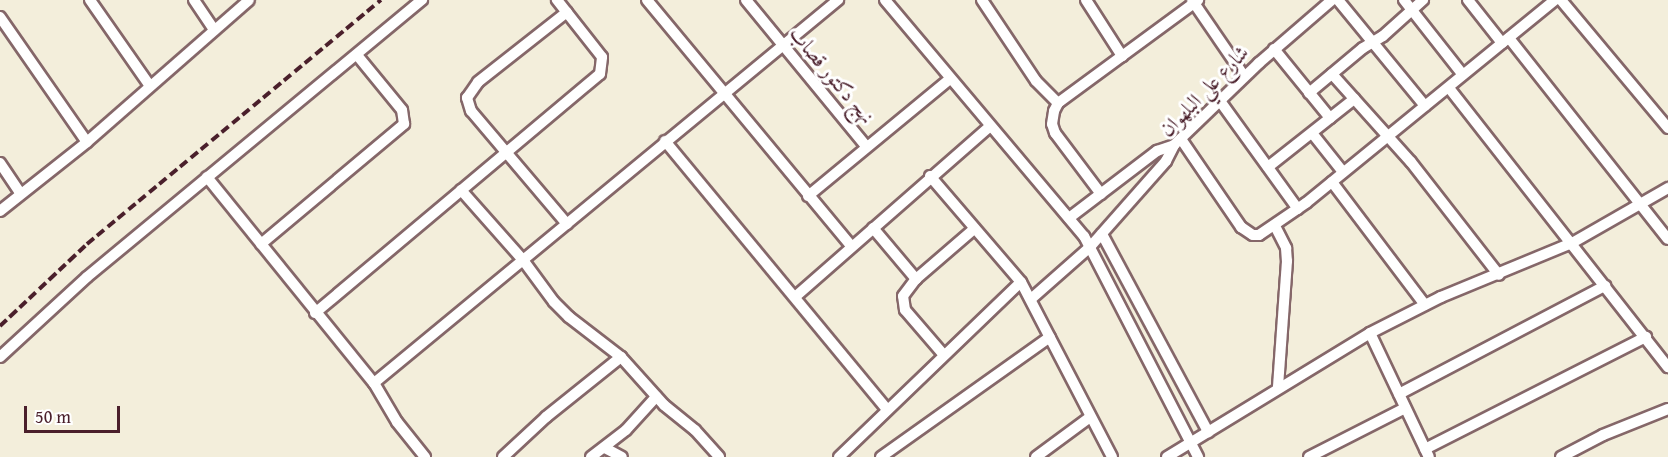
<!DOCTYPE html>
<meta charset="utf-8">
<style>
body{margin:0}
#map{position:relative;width:1668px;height:457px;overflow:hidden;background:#f3eedb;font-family:"Gentium Book Plus",Amiri,serif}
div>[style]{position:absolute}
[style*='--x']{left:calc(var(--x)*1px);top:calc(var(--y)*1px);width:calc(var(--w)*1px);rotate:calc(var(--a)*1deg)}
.roads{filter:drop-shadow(2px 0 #856769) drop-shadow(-2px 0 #856769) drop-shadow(0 2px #856769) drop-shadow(0 -2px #856769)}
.street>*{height:10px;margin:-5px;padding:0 5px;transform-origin:5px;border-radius:5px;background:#fff}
.rail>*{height:4px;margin-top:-2px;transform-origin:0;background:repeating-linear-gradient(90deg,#4a1f2b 0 9px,transparent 0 13.5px)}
span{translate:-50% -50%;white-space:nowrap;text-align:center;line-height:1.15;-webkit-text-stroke:6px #fff;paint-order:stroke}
.street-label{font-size:21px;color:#4a1f2b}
.scale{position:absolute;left:24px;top:406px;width:96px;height:27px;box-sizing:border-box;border:3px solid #4a1f2b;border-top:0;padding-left:8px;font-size:18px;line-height:21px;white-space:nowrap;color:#4a1f2b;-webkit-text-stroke:4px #fff;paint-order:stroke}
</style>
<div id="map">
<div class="roads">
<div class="street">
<div style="--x:90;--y:0;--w:105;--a:55.1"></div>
<div style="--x:194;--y:0;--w:36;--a:56"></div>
<div style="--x:647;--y:0;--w:320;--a:50.3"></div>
<div style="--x:746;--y:0;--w:189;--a:50.6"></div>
<div style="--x:885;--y:0;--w:309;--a:49.9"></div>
<div style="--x:1084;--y:236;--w:249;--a:62.7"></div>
<div style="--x:982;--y:0;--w:97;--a:56.3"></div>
<div style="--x:1036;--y:81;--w:31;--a:45"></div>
<div style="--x:1086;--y:0;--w:67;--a:57.3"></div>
<div style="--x:1192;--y:0;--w:92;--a:55.6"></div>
<div style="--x:1338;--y:0;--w:137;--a:50.6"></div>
<div style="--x:1404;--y:0;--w:95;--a:51.8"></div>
<div style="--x:1468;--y:0;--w:55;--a:51.7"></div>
<div style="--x:1561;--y:0;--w:167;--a:50.1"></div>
<div style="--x:0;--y:17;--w:152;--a:55.2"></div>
<div style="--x:1509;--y:38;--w:256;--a:51.7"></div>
<div style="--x:1274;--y:49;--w:89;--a:50.9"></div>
<div style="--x:1332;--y:74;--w:118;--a:48.1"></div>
<div style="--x:1411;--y:162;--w:143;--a:52.1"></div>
<div style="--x:1449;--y:88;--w:355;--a:51.9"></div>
<div style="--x:1309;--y:93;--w:70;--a:-39.8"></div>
<div style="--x:1363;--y:48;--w:23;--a:-31"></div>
<div style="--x:1383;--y:36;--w:54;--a:-42"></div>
<div style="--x:1220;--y:101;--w:133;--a:54.2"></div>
<div style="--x:1312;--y:133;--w:50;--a:51.5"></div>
<div style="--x:1181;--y:139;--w:107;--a:55.7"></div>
<div style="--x:1241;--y:227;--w:14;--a:34"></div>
<div style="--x:1253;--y:235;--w:6;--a:0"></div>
<div style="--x:1259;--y:235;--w:57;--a:-34.2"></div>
<div style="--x:1306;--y:203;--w:321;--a:-39.2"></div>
<div style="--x:665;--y:141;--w:348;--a:50.4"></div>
<div style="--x:0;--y:163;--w:37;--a:56"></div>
<div style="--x:1268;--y:167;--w:110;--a:-38.3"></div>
<div style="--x:930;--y:176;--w:140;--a:49.4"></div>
<div style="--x:1021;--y:282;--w:197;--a:62.5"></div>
<div style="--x:207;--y:177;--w:265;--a:51"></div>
<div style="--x:374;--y:383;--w:45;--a:59.5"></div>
<div style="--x:397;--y:422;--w:45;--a:51.3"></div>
<div style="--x:1332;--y:182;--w:154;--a:52.9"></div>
<div style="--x:461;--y:190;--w:94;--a:48.5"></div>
<div style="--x:523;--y:260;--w:52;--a:53.6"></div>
<div style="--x:554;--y:302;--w:21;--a:45"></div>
<div style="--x:569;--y:317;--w:66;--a:37.6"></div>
<div style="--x:621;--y:357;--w:64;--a:48.1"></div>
<div style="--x:664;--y:405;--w:40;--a:39"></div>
<div style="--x:695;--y:430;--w:36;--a:48"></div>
<div style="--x:1101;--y:194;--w:76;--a:-127"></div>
<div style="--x:1055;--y:133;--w:9;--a:-108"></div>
<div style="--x:1052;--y:124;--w:13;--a:-81"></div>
<div style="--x:1054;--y:111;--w:9;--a:-63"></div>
<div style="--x:1058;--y:103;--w:174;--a:-36.3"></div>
<div style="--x:808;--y:196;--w:184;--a:-39.5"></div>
<div style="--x:0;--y:211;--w:111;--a:-38.4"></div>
<div style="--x:87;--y:142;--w:215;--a:-41.2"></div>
<div style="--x:1069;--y:218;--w:111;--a:-37.3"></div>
<div style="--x:1157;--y:151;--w:18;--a:-19"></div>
<div style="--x:567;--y:224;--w:148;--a:-130.3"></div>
<div style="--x:471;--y:111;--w:14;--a:-107"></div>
<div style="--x:467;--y:98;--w:19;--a:-55"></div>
<div style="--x:478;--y:82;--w:113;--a:-38.2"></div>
<div style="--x:1275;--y:226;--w:25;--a:63"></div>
<div style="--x:1286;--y:248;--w:13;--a:86"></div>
<div style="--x:1287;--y:261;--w:127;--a:94.1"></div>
<div style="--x:873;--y:228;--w:67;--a:49.9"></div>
<div style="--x:1102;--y:234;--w:225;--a:61.8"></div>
<div style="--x:261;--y:244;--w:187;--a:-40"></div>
<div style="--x:404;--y:124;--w:14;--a:-98"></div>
<div style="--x:402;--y:110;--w:71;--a:-129.3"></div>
<div style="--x:795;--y:297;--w:258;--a:-41.2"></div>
<div style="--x:1031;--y:299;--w:79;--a:-41.4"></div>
<div style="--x:1090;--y:247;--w:115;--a:-48.5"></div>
<div style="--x:1166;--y:161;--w:18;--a:-63"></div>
<div style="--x:1174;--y:145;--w:118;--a:-44"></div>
<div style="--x:1259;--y:63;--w:96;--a:-40.8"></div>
<div style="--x:315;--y:313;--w:372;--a:-40"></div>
<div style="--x:600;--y:74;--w:17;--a:-83"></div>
<div style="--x:602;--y:57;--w:73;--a:-128.3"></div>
<div style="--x:1370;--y:333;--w:137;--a:64.6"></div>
<div style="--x:943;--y:354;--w:58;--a:-130.8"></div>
<div style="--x:905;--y:310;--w:14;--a:-98"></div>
<div style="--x:903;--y:296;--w:21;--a:-53"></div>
<div style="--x:916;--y:279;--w:77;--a:-40.8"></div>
<div style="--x:0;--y:357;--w:118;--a:-42.6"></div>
<div style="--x:87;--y:277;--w:435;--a:-39.6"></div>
<div style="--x:374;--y:383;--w:602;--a:-39.54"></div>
<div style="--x:1399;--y:394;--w:233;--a:-27.7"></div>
<div style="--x:605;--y:448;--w:19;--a:28"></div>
<div style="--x:1425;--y:449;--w:248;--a:-26.9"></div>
<div style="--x:503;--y:457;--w:59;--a:-42.9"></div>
<div style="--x:546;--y:417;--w:96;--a:-38.7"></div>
<div style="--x:591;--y:457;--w:44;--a:-37.6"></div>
<div style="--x:626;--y:430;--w:45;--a:-47.7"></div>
<div style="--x:839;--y:457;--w:252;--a:-43.9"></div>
<div style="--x:881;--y:457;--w:207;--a:-35.4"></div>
<div style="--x:1036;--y:457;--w:67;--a:-36.5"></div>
<div style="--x:1167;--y:457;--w:238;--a:-31.4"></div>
<div style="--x:1370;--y:333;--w:80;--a:-26.9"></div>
<div style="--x:1441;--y:297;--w:142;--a:-22.4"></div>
<div style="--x:1572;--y:243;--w:111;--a:-29.8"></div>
<div style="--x:1309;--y:457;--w:108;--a:-27"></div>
<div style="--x:1561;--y:457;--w:47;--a:-27.6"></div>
<div style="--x:1603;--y:435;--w:70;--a:-21.8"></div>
</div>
</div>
<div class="rail">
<div style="--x:0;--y:326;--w:120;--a:-43.3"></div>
<div style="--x:87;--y:244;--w:382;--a:-39.7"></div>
</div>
<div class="street-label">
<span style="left:832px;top:75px;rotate:50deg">نهج دكتور قصاب</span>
<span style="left:1204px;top:91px;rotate:-46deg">شارع علي البلهوان</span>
</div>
<div class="scale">50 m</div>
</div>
